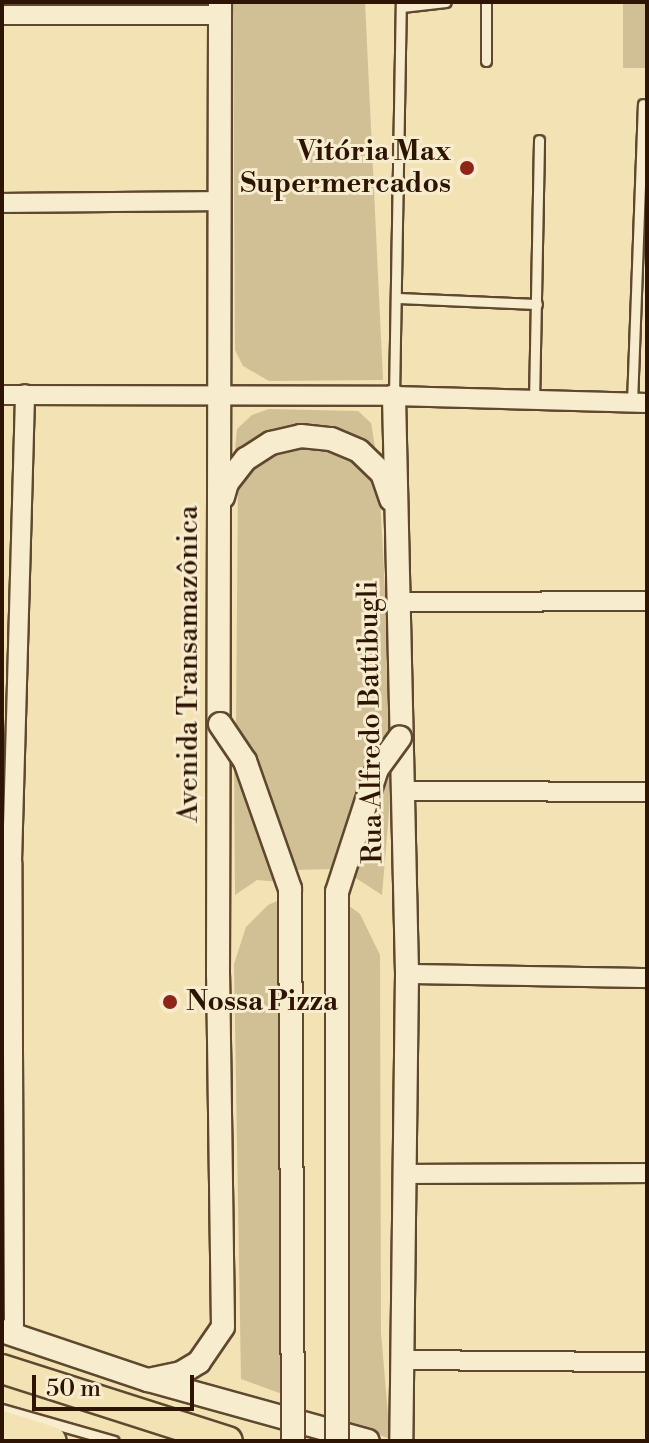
<!DOCTYPE html>
<meta charset="utf-8">
<style>
body{margin:0}
#map{position:relative;width:649px;height:1443px;overflow:hidden;background:#f2e2b4;font-family:"Libre Bodoni",serif}
div>[style]{position:absolute}
[style*='--x']{left:calc(var(--x)*1px);top:calc(var(--y)*1px);width:calc(var(--w)*1px);rotate:calc(var(--a)*1deg)}
.green>*{inset:0;background:#d1bf96;transform-origin:0 0}
.roads{filter:drop-shadow(2px 0 #5f482e) drop-shadow(-2px 0 #5f482e) drop-shadow(0 2px #5f482e) drop-shadow(0 -2px #5f482e)}
.service>*{height:9px;margin:-4.5px;padding:0 4.5px;transform-origin:4.5px;border-radius:4.5px;background:#f7ecce}
.minor>*{height:18px;margin:-9px;padding:0 9px;transform-origin:9px;border-radius:9px;background:#f7ecce}
.tertiary>*{height:22px;margin:-11px;padding:0 11px;transform-origin:11px;border-radius:11px;background:#f7ecce}
.primary>*{height:28px;margin:-14px;padding:0 14px;transform-origin:14px;border-radius:14px;background:#f2e2b4}
.bridges{filter:drop-shadow(2px 0 #5f482e) drop-shadow(-2px 0 #5f482e) drop-shadow(0 2px #5f482e) drop-shadow(0 -2px #5f482e)}
.tertiary-bridge>*{height:22px;margin:-11px;padding:0 11px;transform-origin:11px;border-radius:11px;background:#f7ecce}
.dots>*{width:22px;height:22px;translate:-50% -50%;box-sizing:border-box;border:4px solid #f7ecce;border-radius:50%}
span{translate:-50% -50%;white-space:nowrap;text-align:center;line-height:1.15;-webkit-text-stroke:6px #f7ecce;paint-order:stroke}
.poi-label{font-size:28px;color:#2e1402;font-weight:700}
.right{translate:-100% -50%;text-align:right}
.left{translate:0 -50%;text-align:left}
.street-label{font-size:28px;color:#2e1402}
.frame{position:absolute;inset:0;border:4px solid #2e1402;pointer-events:none}
.scale{position:absolute;left:32px;top:1375px;width:162px;height:36px;box-sizing:border-box;border:4px solid #2e1402;border-top:0;padding-left:10px;font-size:24px;line-height:28px;white-space:nowrap;color:#2e1402;-webkit-text-stroke:6px #f7ecce;paint-order:stroke}
</style>
<div id="map">
<div class="green">
<div style="clip-path:polygon(233px 2px,365px 2px,383px 380px,269px 381px,243px 366px,235px 350px)"></div>
<div style="left:623px;top:2px;width:24px;height:66px"></div>
<div style="clip-path:polygon(269px 409px,358px 411px,371px 423px,377px 458px,343px 438px,234px 460px,237px 429px,252px 415px)"></div>
<div style="clip-path:polygon(298px 443px,348px 454px,379px 480px,393px 736px,337px 869px,291px 870px,236px 730px,238px 480px,249px 465px)"></div>
<div style="clip-path:polygon(394px 753px,382px 895px,348px 873px)"></div>
<div style="clip-path:polygon(234px 755px,281px 882px,257px 880px,235px 895px)"></div>
<div style="clip-path:polygon(284px 898px,285px 1395px,241px 1379px,234px 964px,246px 927px,268px 905px)"></div>
<div style="clip-path:polygon(344px 902px,360px 914px,380px 955px,381px 1332px,390px 1439px,342px 1420px)"></div>
</div>
<div class="roads">
<div class="service">
<div style="--x:402;--y:7;--w:44;--a:-6.5"></div>
<div style="--x:486;--y:61;--w:59;--a:-90"></div>
<div style="--x:397;--y:298;--w:140;--a:2.5"></div>
<div style="--x:394;--y:396;--w:394;--a:-89"></div>
<div style="--x:534;--y:402;--w:262;--a:-88.9"></div>
<div style="--x:632;--y:403;--w:299;--a:-87.9"></div>
<div style="--x:2;--y:1409;--w:116;--a:15.9"></div>
</div>
<div class="minor">
<div style="--x:2;--y:15;--w:218;--a:0"></div>
<div style="--x:2;--y:203;--w:217;--a:-0.5"></div>
<div style="--x:2;--y:395;--w:392;--a:0.1"></div>
<div style="--x:394;--y:396;--w:253;--a:1.6"></div>
<div style="--x:399;--y:602;--w:248;--a:-0.2"></div>
<div style="--x:403;--y:791;--w:244;--a:0.2"></div>
<div style="--x:407;--y:974;--w:240;--a:1"></div>
<div style="--x:405;--y:1174;--w:242;--a:-0.2"></div>
<div style="--x:14;--y:1335;--w:473;--a:-90.2"></div>
<div style="--x:12;--y:862;--w:468;--a:-88.4"></div>
<div style="--x:401;--y:1360;--w:246;--a:0.5"></div>
</div>
<div class="tertiary">
<div style="--x:394;--y:396;--w:578;--a:88.71"></div>
<div style="--x:407;--y:974;--w:467;--a:90.7"></div>
<div style="--x:223;--y:497;--w:15;--a:-74"></div>
<div style="--x:227;--y:483;--w:31;--a:-52"></div>
<div style="--x:246;--y:459;--w:30;--a:-33"></div>
<div style="--x:271;--y:443;--w:31;--a:-13"></div>
<div style="--x:301;--y:436;--w:30;--a:6"></div>
<div style="--x:331;--y:439;--w:30;--a:23"></div>
<div style="--x:359;--y:451;--w:32;--a:44"></div>
<div style="--x:382;--y:473;--w:28;--a:71"></div>
<div style="--x:2;--y:1331;--w:154;--a:18.6"></div>
<div style="--x:148;--y:1380;--w:228;--a:15.5"></div>
<div style="--x:148;--y:1380;--w:34;--a:-12"></div>
<div style="--x:181;--y:1373;--w:21;--a:-31"></div>
<div style="--x:199;--y:1362;--w:42;--a:-55.6"></div>
<div style="--x:223;--y:1327;--w:352;--a:-90.8"></div>
<div style="--x:218;--y:975;--w:973;--a:-89.88"></div>
</div>
<div class="primary">
<div style="--x:2;--y:1369;--w:237;--a:17.7"></div>
<div style="--x:2;--y:1425;--w:52;--a:17.7"></div>
</div>
</div>
<div class="bridges">
<div class="tertiary-bridge">
<div style="--x:220;--y:724;--w:45;--a:56"></div>
<div style="--x:245;--y:761;--w:136;--a:70.6"></div>
<div style="--x:290;--y:889;--w:552;--a:89.69"></div>
<div style="--x:337;--y:1441;--w:549;--a:-90"></div>
<div style="--x:337;--y:892;--w:129;--a:-72"></div>
<div style="--x:377;--y:769;--w:39;--a:-54"></div>
</div>
</div>
<div class="dots">
<div style="left:467px;top:168px;background:#8f2418"></div>
<div style="left:170px;top:1002px;background:#8f2418"></div>
</div>
<div class="poi-label">
<span class="right" style="left:451px;top:168px">Vitória Max<br>Supermercados</span>
<span class="left" style="left:186px;top:1002px">Nossa Pizza</span>
</div>
<div class="street-label">
<span style="left:189px;top:664px;rotate:-90deg">Avenida Transamazônica</span>
<span style="left:371px;top:722px;rotate:-91deg">Rua Alfredo Battibugli</span>
</div>
<div class="frame"></div>
<div class="scale">50 m</div>
</div>
